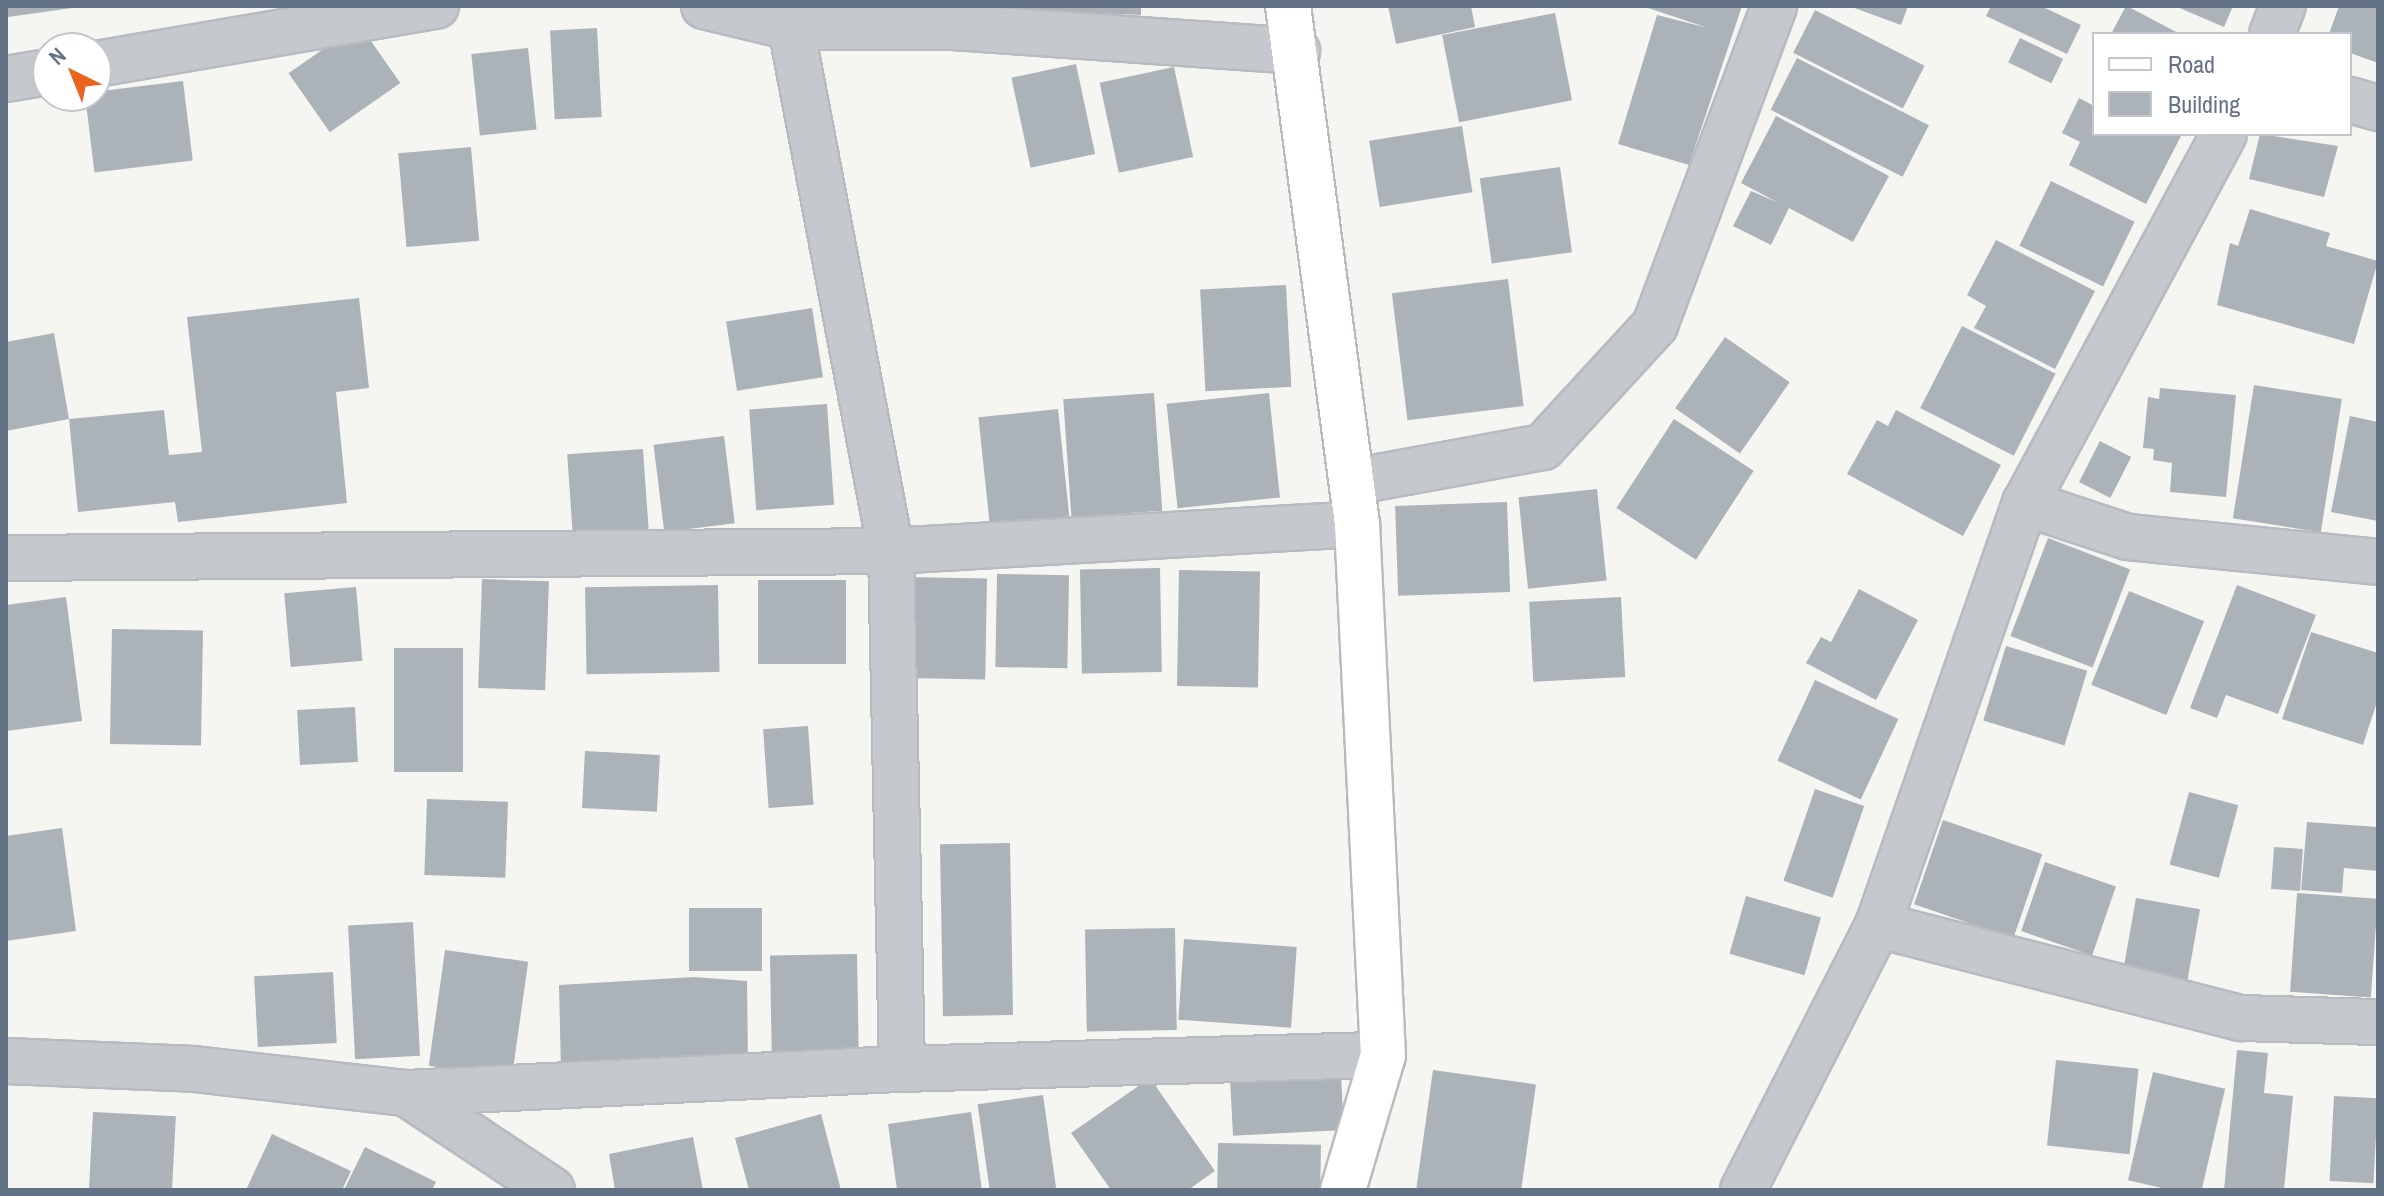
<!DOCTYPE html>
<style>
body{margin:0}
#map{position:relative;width:2384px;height:1196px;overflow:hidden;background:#f5f6f2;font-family:"Archivo Narrow",sans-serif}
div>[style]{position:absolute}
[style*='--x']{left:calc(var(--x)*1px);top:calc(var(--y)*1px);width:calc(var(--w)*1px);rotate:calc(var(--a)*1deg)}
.building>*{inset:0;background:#abb2b8;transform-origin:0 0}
.roads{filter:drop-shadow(2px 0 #b7bbc0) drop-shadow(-2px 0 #b7bbc0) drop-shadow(0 2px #b7bbc0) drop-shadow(0 -2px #b7bbc0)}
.street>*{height:44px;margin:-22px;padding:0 22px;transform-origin:22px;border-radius:22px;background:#c5c8cc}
.secondary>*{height:44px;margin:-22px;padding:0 22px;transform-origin:22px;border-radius:22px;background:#fff}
span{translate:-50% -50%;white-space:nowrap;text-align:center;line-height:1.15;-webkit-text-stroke:8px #fff;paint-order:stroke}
.frame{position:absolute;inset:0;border:8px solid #637284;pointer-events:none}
.legend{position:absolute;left:2092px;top:32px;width:260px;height:104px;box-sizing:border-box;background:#fff;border:2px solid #c1c7ce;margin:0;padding:10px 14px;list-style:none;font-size:24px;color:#637284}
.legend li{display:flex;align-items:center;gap:16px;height:40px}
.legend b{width:40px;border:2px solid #c1c7ce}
.north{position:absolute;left:32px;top:32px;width:80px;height:80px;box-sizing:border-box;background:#fff;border:2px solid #c1c7ce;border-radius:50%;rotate:317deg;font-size:22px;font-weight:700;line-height:32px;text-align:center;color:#637284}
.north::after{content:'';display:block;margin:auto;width:28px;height:36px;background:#e9641e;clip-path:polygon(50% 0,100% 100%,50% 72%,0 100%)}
</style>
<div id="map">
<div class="building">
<div style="clip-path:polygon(6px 6px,72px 6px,72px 8px,8px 17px)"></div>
<div style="clip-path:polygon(1001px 6px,1141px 6px,1141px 15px,1002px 9px)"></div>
<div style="clip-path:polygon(1388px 6px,1471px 6px,1475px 27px,1396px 44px)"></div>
<div style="clip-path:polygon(1642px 6px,1742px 6px,1689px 165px,1618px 144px,1657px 15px,1708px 28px)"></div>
<div style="clip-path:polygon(1849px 6px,1908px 6px,1901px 25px)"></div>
<div style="clip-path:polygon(1991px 6px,2041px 6px,2081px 25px,2067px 54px,1986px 16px)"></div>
<div style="clip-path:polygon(2126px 6px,2127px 6px,2180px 34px,2111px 34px)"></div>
<div style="clip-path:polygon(2175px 6px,2233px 6px,2224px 27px)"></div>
<div style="clip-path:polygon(2339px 6px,2378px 6px,2378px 63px,2350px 53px,2350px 34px,2329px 34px)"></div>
<div style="left:1815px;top:10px;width:123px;height:48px;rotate:27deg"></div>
<div style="left:1555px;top:13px;width:89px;height:115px;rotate:79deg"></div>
<div style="left:359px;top:24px;width:72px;height:86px;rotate:55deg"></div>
<div style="left:597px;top:28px;width:89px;height:47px;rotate:87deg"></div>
<div style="left:2020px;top:38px;width:48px;height:27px;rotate:26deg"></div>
<div style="left:528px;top:48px;width:82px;height:57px;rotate:84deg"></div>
<div style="left:1797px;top:58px;width:148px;height:58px;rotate:27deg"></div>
<div style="left:1076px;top:64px;width:92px;height:66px;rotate:78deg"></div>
<div style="left:1174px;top:67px;width:92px;height:76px;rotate:78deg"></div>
<div style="left:183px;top:81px;width:80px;height:99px;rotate:83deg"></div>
<div style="clip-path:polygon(2079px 98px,2094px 106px,2094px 134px,2182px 134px,2146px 204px,2069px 165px,2080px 142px,2062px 133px)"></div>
<div style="clip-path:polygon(1776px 116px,1889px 176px,1853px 242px,1789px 208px,1771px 245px,1733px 226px,1751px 191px,1779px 203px,1741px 183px)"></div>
<div style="left:1462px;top:126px;width:67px;height:94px;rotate:81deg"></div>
<div style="clip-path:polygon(2260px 134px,2338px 146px,2324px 197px,2249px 179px)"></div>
<div style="left:471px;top:147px;width:94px;height:73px;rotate:85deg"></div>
<div style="left:1560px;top:167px;width:86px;height:81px;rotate:82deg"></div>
<div style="left:2051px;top:181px;width:93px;height:72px;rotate:26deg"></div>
<div style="clip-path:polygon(2250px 209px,2330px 233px,2326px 246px,2378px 261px,2354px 344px,2217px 305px,2230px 243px,2238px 246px)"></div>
<div style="clip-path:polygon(1996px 240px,2095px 291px,2055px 369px,1974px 328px,1986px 306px,1967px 295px)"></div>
<div style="left:1508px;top:279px;width:128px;height:117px;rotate:83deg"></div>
<div style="left:1286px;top:285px;width:102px;height:86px;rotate:87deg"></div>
<div style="clip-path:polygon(359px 298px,369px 388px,336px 392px,347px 503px,178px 522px,175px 502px,78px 512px,69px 419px,164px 410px,169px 455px,202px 452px,187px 317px)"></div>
<div style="left:812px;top:308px;width:70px;height:87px;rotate:81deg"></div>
<div style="left:1962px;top:326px;width:105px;height:92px;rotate:27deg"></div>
<div style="clip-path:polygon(54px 333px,69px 419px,6px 431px,6px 342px)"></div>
<div style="left:1725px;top:337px;width:79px;height:87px;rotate:35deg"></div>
<div style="left:2254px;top:385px;width:89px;height:135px;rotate:9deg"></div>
<div style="clip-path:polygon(2160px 388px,2236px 395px,2226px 497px,2170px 492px,2172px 463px,2153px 460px,2154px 449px,2143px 448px,2148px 397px,2159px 399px)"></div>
<div style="left:1154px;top:393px;width:118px;height:91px;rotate:86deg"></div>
<div style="left:1269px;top:393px;width:105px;height:103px;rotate:84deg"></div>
<div style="left:827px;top:404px;width:101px;height:78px;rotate:86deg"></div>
<div style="left:1058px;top:409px;width:108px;height:80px;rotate:84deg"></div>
<div style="clip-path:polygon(1896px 410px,2001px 465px,1963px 536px,1847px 474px,1877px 420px,1888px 426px)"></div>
<div style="clip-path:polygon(2350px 416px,2378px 422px,2378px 521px,2331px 512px)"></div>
<div style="left:1674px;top:419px;width:95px;height:106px;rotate:33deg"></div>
<div style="left:724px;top:436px;width:88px;height:71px;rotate:83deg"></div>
<div style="left:2100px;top:441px;width:35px;height:46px;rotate:27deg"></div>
<div style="left:643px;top:449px;width:80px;height:76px;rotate:86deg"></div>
<div style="left:1597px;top:489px;width:92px;height:79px;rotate:84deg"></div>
<div style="left:1507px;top:502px;width:90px;height:112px;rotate:88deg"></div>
<div style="left:2048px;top:538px;width:88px;height:105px;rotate:21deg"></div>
<div style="left:1160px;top:568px;width:104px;height:80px;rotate:89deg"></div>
<div style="left:1179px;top:570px;width:81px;height:116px;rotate:1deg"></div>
<div style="left:997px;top:574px;width:72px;height:93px;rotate:1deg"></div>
<div style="left:907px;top:577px;width:80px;height:101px;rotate:1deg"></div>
<div style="left:482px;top:579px;width:67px;height:109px;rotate:2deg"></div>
<div style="left:758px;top:580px;width:88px;height:84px"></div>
<div style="left:718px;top:585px;width:87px;height:133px;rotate:89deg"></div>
<div style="clip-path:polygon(2237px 585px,2316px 615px,2278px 714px,2226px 695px,2217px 718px,2190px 708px)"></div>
<div style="left:356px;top:587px;width:74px;height:72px;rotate:85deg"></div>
<div style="clip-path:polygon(1859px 589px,1918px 620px,1876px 700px,1806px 663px,1821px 637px,1831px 642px)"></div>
<div style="left:2129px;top:591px;width:81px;height:101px;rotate:22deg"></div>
<div style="clip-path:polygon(66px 597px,82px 721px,6px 731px,6px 605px)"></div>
<div style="left:1621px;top:597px;width:80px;height:92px;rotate:87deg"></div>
<div style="left:112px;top:629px;width:91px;height:115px;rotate:1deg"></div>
<div style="clip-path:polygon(2311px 632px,2378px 653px,2378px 699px,2363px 745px,2282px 719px)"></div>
<div style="left:2006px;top:646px;width:85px;height:78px;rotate:17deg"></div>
<div style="left:394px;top:648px;width:69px;height:124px"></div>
<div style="left:1815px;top:680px;width:92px;height:89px;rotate:25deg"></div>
<div style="left:355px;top:707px;width:55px;height:58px;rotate:87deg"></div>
<div style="left:808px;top:726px;width:79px;height:45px;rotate:86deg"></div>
<div style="left:585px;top:751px;width:75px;height:57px;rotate:3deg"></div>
<div style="left:1815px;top:789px;width:52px;height:97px;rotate:19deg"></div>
<div style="left:2189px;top:792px;width:51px;height:75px;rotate:15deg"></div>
<div style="left:427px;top:799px;width:81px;height:76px;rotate:2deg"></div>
<div style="left:1943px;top:820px;width:105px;height:89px;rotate:19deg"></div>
<div style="clip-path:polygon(2307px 822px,2378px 827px,2378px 871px,2344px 868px,2342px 893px,2301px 890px)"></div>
<div style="clip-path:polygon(62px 828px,76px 931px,6px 941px,6px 836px)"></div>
<div style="left:1010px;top:843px;width:172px;height:70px;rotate:89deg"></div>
<div style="left:2274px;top:847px;width:29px;height:42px;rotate:4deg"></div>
<div style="left:2045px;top:862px;width:75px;height:73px;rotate:19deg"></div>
<div style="left:2297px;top:893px;width:81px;height:99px;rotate:4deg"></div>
<div style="left:1746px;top:896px;width:78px;height:60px;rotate:16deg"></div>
<div style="left:2136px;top:898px;width:65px;height:77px;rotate:10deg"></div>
<div style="left:689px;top:908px;width:73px;height:63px"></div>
<div style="left:413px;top:922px;width:134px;height:65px;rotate:87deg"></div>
<div style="left:1175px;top:928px;width:102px;height:90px;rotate:89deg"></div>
<div style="left:1184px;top:939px;width:113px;height:81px;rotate:4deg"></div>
<div style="left:445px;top:950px;width:84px;height:117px;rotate:8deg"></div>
<div style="left:857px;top:954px;width:100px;height:87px;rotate:89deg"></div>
<div style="left:333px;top:972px;width:71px;height:79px;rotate:87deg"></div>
<div style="clip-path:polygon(694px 977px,747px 981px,748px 1066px,561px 1070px,559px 985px)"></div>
<div style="clip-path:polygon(2237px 1050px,2268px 1053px,2264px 1093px,2293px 1096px,2284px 1190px,2224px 1190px)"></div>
<div style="left:2056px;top:1060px;width:83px;height:86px;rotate:6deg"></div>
<div style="left:1433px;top:1070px;width:104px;height:119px;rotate:8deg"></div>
<div style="left:2153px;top:1072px;width:74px;height:111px;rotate:13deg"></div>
<div style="left:1341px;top:1075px;width:55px;height:111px;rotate:87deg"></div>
<div style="clip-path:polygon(1150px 1078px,1215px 1171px,1188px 1190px,1111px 1190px,1071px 1133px)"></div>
<div style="left:1043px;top:1095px;width:96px;height:66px;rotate:82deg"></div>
<div style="left:2334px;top:1096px;width:44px;height:85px;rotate:3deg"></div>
<div style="left:93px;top:1112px;width:83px;height:78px;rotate:3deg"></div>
<div style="clip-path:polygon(971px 1112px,982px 1190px,897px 1190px,888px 1124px)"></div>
<div style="clip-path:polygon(821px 1114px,841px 1190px,749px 1190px,735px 1138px)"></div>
<div style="clip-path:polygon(272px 1134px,351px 1171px,342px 1190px,246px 1190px)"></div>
<div style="clip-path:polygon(693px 1137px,703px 1190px,615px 1190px,609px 1154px)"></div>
<div style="left:1218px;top:1143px;width:103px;height:47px;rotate:1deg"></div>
<div style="clip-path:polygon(365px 1147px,436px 1182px,432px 1190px,344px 1190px)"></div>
</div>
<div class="roads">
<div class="street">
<div style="--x:704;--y:6;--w:89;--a:13.6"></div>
<div style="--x:791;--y:27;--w:163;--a:0"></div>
<div style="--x:954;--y:27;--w:344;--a:4"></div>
<div style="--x:791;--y:27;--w:533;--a:79.2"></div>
<div style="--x:891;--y:551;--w:518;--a:88.78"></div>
<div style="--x:902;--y:1069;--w:481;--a:-1.7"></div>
<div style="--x:2272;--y:34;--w:30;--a:-69"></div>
<div style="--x:96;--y:64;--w:345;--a:-9.7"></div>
<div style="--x:6;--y:79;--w:43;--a:-9.5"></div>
<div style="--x:2350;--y:100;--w:29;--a:16"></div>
<div style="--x:2224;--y:134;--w:419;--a:118.3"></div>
<div style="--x:2025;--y:503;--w:447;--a:109.2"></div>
<div style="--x:1878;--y:925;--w:375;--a:14.4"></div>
<div style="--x:2241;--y:1018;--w:137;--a:1.7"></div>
<div style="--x:1352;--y:482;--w:194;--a:-10.4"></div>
<div style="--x:1543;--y:447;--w:166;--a:-47.4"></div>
<div style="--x:1655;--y:325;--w:340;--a:-69.5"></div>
<div style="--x:2025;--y:503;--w:108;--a:18.3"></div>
<div style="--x:2128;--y:537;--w:251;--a:5.7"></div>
<div style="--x:6;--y:558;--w:885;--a:-0.45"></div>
<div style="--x:891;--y:551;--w:467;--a:-3.3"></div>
<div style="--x:6;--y:1061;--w:188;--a:2.4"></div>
<div style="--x:194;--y:1069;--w:213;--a:6.5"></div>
<div style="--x:406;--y:1093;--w:175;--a:33.6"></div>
<div style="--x:406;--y:1093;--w:497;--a:-2.8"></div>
<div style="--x:1743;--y:1190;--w:297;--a:-63"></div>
</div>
<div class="secondary">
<div style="--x:1288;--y:6;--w:523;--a:82.41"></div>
<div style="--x:1357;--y:524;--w:532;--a:87.2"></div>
<div style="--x:1383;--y:1055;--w:141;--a:106.5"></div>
</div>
</div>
<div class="frame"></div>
<ul class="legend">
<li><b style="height:10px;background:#fff"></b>Road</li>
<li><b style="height:22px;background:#abb2b8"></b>Building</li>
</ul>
<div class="north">N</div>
</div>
